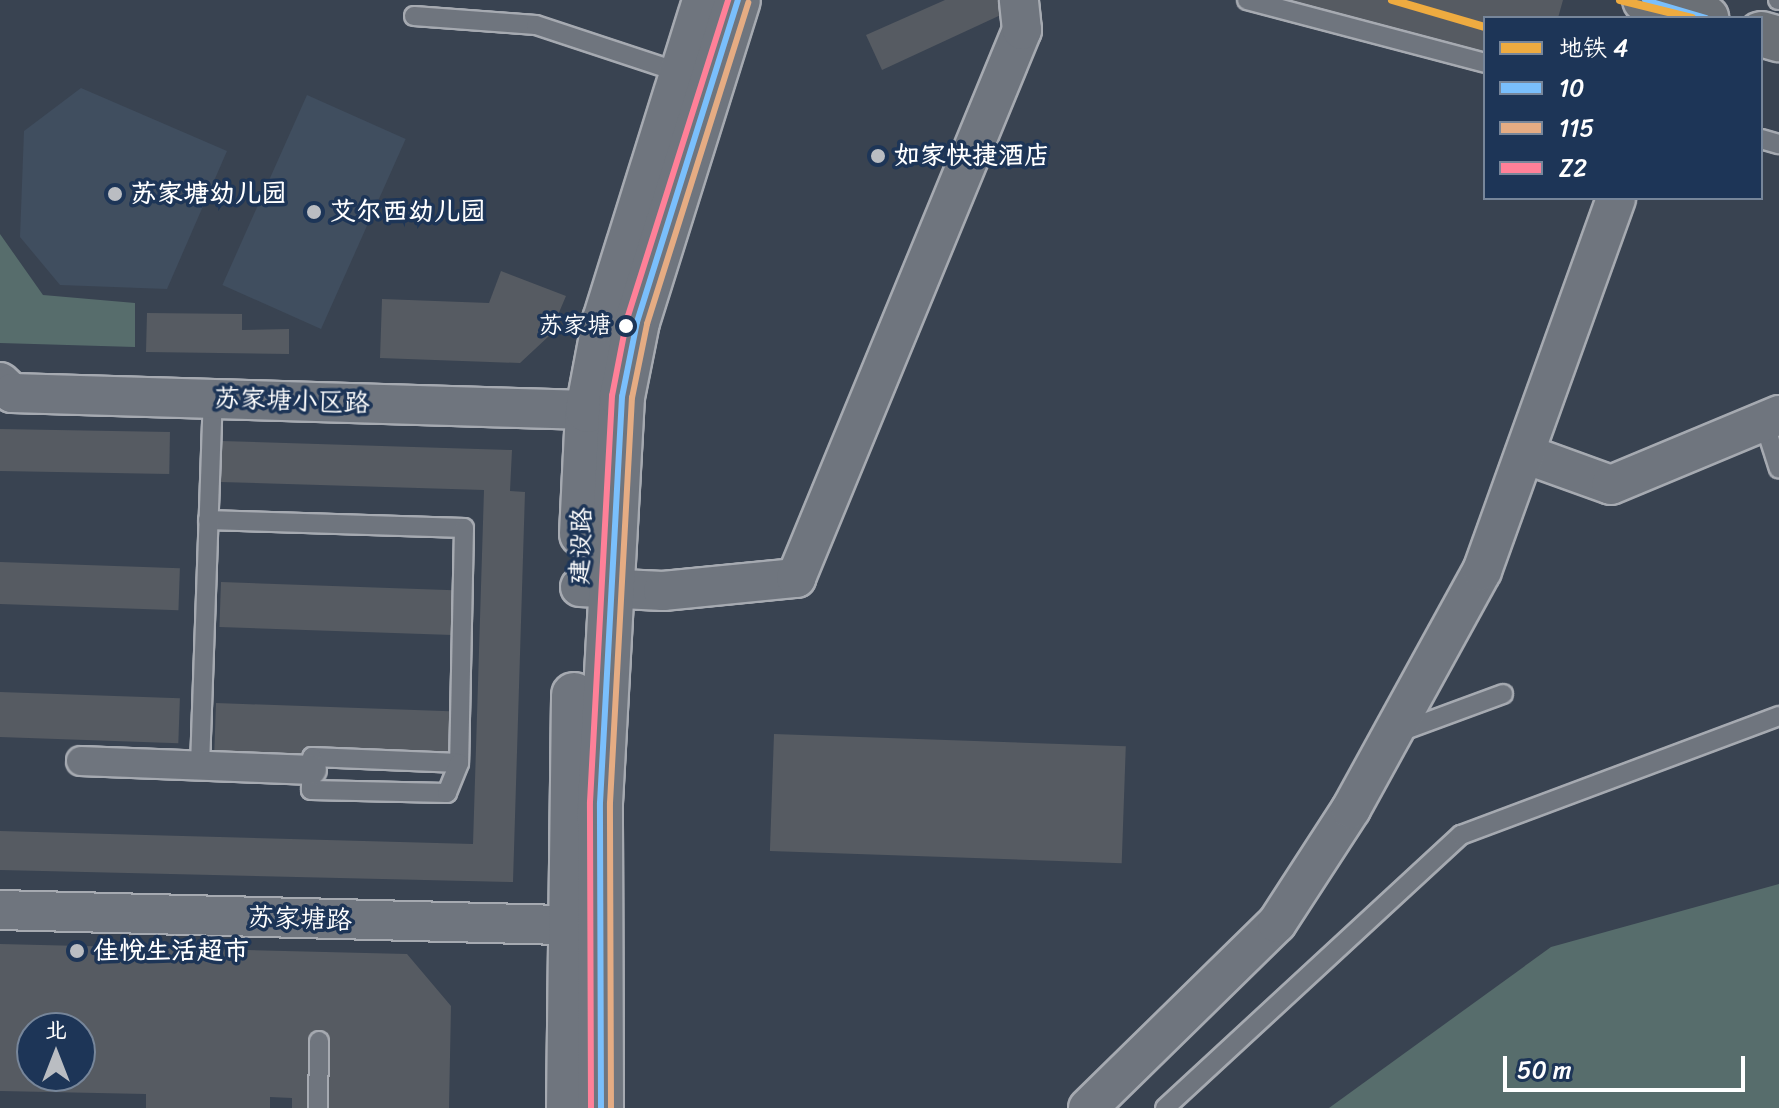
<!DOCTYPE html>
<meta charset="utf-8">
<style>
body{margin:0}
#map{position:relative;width:1779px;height:1108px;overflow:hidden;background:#394351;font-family:Sriracha,"LXGW WenKai TC",sans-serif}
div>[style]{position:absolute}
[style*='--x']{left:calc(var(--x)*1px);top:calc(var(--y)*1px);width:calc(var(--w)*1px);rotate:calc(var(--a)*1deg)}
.built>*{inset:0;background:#404e5f;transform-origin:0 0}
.green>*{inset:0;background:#576d6c}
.building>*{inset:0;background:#565b62;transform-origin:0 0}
.roads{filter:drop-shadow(2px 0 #a6aab1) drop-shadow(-2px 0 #a6aab1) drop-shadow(0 2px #a6aab1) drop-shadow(0 -2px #a6aab1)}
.service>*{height:18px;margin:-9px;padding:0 9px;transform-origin:9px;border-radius:9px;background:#6f757e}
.pedestrian>*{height:28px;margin:-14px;padding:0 14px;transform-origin:14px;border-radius:14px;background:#6f757e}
.minor>*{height:38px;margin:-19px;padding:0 19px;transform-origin:19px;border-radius:19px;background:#6f757e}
.tertiary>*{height:44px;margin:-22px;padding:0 22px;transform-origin:22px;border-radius:22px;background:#6f757e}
.primary>*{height:44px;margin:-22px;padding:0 22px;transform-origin:22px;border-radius:22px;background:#6b7076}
.bus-1>*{height:6px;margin:-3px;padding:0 3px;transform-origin:3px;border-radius:3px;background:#7abffc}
.bus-2>*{height:6px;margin:-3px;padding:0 3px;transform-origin:3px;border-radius:3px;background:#e5ac83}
.bus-3>*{height:6px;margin:-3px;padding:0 3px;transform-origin:3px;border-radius:3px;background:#ff8098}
.metro-1>*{height:8px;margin:-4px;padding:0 4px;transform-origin:4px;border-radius:4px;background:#eeab40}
.dots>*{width:22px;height:22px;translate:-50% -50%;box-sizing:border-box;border:4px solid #1d3557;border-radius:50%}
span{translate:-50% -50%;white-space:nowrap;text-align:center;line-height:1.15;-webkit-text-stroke:7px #1d3557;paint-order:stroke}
.bus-label{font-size:24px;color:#fff}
.right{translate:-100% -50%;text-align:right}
.poi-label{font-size:26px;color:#fff;font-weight:700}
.left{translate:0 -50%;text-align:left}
.street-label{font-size:26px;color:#fff}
.legend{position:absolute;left:1483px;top:16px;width:280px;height:184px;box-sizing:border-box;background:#1d3557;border:2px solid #77869a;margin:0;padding:10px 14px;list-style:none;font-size:24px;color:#fff}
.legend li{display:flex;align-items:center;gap:16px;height:40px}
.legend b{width:40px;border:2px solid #77869a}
.north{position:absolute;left:16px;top:1012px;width:80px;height:80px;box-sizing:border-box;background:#1d3557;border:2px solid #77869a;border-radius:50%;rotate:0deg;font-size:22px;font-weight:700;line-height:32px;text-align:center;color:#fff}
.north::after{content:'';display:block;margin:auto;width:28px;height:36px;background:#babdc2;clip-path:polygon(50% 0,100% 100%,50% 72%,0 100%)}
.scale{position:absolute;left:1503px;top:1056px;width:242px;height:36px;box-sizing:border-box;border:4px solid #fff;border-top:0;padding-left:10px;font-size:24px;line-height:28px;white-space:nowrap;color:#fff;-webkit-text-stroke:6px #1d3557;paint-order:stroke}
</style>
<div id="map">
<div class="built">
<div style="clip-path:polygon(81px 88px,227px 151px,167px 289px,60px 285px,20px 237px,24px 131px)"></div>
<div style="left:307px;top:95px;width:108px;height:208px;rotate:24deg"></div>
</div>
<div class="green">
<div style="clip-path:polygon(0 234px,43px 295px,135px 303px,135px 347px,0 343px)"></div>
<div style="clip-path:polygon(1779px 884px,1779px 1108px,1329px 1108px,1551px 947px)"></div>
</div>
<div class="building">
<div style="clip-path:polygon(945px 0,1033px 0,882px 70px,866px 35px)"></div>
<div style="clip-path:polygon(1271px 0,1563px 0,1558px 18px,1485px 18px,1485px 60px)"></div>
<div style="clip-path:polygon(501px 271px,566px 296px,549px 336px,520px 363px,380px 358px,382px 299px,489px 303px)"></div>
<div style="clip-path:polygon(147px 313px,242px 314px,242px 330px,289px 329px,289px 354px,146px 352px)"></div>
<div style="left:0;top:429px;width:170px;height:42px;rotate:1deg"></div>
<div style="clip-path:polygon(221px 441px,512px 450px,510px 491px,525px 492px,513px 882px,0 870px,0 831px,473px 844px,484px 490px,220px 482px)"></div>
<div style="left:0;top:562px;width:180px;height:42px;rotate:2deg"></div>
<div style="left:221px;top:582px;width:233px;height:45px;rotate:2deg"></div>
<div style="left:0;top:692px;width:180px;height:45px;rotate:2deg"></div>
<div style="left:216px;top:703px;width:234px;height:48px;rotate:2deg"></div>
<div style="left:774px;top:734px;width:352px;height:117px;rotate:2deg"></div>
<div style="clip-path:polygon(evenodd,0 944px,407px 954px,451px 1006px,449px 1108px,292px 1108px,292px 1098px,270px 1097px,270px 1108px,146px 1108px,146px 1094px,0 1091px,0 944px,32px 1028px,80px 1028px,80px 1076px,32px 1076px,32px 1028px)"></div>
</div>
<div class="roads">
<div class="service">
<div style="--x:1247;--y:0;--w:246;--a:14.8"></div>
<div style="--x:1778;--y:0;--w:1;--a:0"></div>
<div style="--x:414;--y:16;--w:122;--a:4.2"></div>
<div style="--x:536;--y:25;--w:153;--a:18.3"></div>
<div style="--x:1761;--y:139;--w:19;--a:16"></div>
<div style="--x:1763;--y:419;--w:52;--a:72.3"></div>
<div style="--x:208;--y:520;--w:256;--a:1.8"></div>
<div style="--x:464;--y:528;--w:235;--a:91.2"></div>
<div style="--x:459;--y:763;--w:147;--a:-177.7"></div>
<div style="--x:312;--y:757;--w:33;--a:92"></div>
<div style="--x:311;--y:790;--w:136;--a:1.3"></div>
<div style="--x:447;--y:793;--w:32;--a:-68"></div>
<div style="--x:1397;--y:733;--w:113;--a:-20.2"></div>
<div style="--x:200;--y:766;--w:368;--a:-88"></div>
<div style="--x:318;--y:1108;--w:67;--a:-89.1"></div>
<div style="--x:1165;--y:1108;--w:403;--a:-42.7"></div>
<div style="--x:1461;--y:835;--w:340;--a:-20.5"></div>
</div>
<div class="pedestrian">
<div style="--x:81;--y:761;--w:231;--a:2.2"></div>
</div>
<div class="minor">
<div style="--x:0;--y:382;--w:16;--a:43"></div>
<div style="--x:12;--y:393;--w:576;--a:1.69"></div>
<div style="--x:1525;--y:454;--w:91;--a:19.8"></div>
<div style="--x:1611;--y:485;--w:182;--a:-22.6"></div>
<div style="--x:580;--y:587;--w:83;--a:2.8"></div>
<div style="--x:663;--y:591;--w:134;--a:-5.6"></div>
<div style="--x:796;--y:578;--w:593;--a:-67.59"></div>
<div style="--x:1022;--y:30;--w:30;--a:-96"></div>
<div style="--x:0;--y:910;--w:600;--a:1.53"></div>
<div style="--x:1088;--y:1108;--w:264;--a:-44.4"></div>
<div style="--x:1277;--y:923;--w:136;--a:-57"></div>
<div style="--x:1351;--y:809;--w:272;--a:-61.2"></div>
<div style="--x:1482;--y:571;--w:396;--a:-70.2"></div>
</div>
<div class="tertiary">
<div style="--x:582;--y:534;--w:124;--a:-87.2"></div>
<div style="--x:588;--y:410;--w:92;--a:-79.3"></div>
<div style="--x:605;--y:320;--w:335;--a:-72.6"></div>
<div style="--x:569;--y:1108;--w:413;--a:-89.3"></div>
<div style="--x:601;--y:1108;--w:305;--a:-90.2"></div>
<div style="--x:600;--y:803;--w:407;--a:-86.9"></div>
<div style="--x:622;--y:397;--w:76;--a:-78.7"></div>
<div style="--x:637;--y:322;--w:337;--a:-72.6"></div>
</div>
<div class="primary">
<div style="--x:1645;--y:0;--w:64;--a:16.4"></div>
<div style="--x:1761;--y:34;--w:19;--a:16"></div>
</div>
</div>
<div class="bus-1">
<div style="--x:1645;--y:0;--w:64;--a:16.4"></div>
<div style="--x:601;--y:1108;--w:305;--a:-90.2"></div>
<div style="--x:600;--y:803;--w:407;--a:-86.9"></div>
<div style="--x:622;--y:397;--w:76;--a:-78.7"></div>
<div style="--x:637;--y:322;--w:337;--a:-72.6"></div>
</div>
<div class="bus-2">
<div style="--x:611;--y:1108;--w:305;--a:-90.2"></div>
<div style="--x:610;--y:803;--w:406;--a:-86.9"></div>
<div style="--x:632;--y:398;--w:76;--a:-78.5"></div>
<div style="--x:647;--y:324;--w:337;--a:-72.5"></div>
</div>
<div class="bus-3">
<div style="--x:591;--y:1108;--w:306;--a:-90.2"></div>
<div style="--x:590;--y:802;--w:407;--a:-86.9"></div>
<div style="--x:612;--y:396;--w:78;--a:-79"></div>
<div style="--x:627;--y:319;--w:335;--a:-72.4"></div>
</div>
<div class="metro-1">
<div style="--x:1392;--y:0;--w:97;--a:16.2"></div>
<div style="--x:1620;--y:0;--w:74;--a:14"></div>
</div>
<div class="dots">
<div style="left:878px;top:156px;background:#babdc2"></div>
<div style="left:115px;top:194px;background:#babdc2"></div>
<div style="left:314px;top:212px;background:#babdc2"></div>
<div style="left:626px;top:326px;background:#fff"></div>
<div style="left:77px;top:951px;background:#babdc2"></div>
</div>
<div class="bus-label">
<span class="right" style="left:611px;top:326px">苏家塘</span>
</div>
<div class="poi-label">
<span class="left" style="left:894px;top:156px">如家快捷酒店</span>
<span class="left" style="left:131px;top:194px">苏家塘幼儿园</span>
<span class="left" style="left:330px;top:212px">艾尔西幼儿园</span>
<span class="left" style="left:93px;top:951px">佳悦生活超市</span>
</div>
<div class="street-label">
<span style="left:292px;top:401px;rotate:2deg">苏家塘小区路</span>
<span style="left:581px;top:546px;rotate:-88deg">建设路</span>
<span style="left:300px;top:919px;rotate:2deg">苏家塘路</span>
</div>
<ul class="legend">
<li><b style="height:10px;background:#eeab40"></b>地铁 4</li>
<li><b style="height:10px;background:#7abffc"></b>10</li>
<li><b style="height:10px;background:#e5ac83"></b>115</li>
<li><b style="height:10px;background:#ff8098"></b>Z2</li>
</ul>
<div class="north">北</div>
<div class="scale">50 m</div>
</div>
